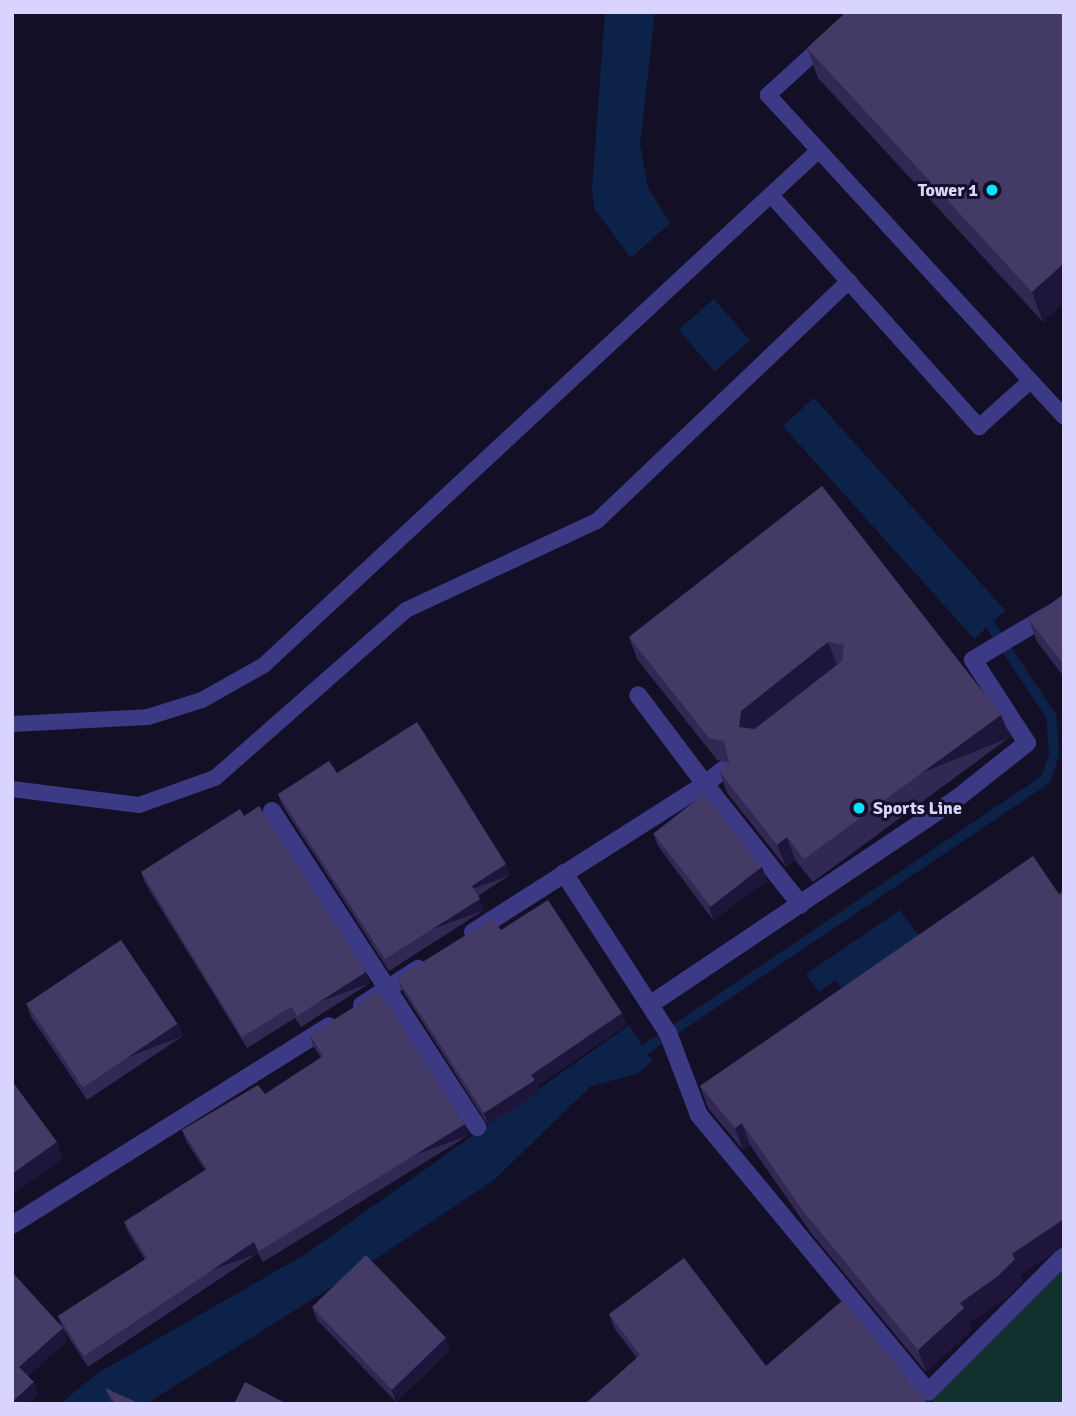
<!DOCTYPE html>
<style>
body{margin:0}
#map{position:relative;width:1076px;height:1416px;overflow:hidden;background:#130f26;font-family:Signika,sans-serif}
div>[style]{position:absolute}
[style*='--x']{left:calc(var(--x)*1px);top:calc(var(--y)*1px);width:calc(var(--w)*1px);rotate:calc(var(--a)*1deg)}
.green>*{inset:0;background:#12302f}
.water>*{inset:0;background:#0c2248;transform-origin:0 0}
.stream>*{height:10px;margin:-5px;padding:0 5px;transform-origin:5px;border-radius:5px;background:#0c2248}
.lane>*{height:16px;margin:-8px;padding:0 8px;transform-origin:8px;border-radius:8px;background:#3d3a85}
.street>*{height:18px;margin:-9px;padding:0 9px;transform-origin:9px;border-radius:9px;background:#3d3a85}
.wall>*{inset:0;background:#312854}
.shaded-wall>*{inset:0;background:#1d163a;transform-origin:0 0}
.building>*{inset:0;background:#433a66;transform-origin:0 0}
.dots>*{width:19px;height:19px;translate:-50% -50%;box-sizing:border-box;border:4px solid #130f26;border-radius:50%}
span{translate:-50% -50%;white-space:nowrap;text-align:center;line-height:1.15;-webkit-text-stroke:6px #130f26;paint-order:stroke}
.poi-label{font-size:18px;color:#d9d4ff;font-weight:700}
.right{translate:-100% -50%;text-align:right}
.left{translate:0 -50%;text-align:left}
.frame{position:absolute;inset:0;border:14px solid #d9d4ff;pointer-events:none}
</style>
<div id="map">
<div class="green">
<div style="clip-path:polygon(1064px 1266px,1064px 1404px,929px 1404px,1051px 1275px)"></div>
</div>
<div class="water">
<div style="clip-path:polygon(605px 12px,655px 12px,640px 144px,648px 188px,670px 223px,631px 258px,594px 208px,592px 190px)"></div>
<div style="left:714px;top:299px;width:55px;height:47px;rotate:49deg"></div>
<div style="left:814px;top:398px;width:286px;height:42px;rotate:48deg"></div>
<div style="clip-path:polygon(900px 910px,923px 942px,846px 995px,835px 980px,819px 992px,806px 974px)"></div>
<div style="clip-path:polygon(629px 1025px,652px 1061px,637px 1074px,591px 1086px,494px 1180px,365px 1266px,146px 1404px,60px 1404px,98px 1373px,304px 1255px)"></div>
</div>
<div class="stream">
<div style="--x:633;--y:1048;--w:10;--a:17"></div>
<div style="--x:643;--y:1051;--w:486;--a:-34"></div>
<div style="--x:1046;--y:779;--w:25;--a:-72"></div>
<div style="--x:1054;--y:755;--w:39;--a:-94"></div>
<div style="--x:1051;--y:716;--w:123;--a:-123.7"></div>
</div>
<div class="lane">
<div style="--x:826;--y:42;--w:79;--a:137.6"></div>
<div style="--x:768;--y:95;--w:437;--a:47.4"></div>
<div style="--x:771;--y:195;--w:312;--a:48.1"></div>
<div style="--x:979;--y:427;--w:69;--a:-42"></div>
<div style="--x:12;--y:724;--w:136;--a:-2.9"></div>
<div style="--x:148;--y:717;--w:57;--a:-17.5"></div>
<div style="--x:202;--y:700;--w:71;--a:-29.4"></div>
<div style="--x:264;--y:665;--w:757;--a:-42.86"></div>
<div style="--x:12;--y:789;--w:128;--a:7.2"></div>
<div style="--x:139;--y:805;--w:81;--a:-19.6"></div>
<div style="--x:215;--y:778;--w:254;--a:-41.3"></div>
<div style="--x:406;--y:610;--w:211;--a:-25"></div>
<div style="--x:597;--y:521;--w:348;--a:-43.6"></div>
</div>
<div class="street">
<div style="--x:723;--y:770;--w:23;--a:142"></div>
<div style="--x:705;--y:784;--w:154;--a:51.6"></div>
<div style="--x:272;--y:811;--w:377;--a:57"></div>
<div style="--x:564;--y:873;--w:191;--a:57"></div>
<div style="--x:668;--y:1033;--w:88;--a:69.3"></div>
<div style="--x:699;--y:1115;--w:359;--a:50.4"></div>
<div style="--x:928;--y:1392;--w:192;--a:-45"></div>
<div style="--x:473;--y:932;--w:275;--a:-32.5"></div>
<div style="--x:705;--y:784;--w:111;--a:-127"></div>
<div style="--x:651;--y:1004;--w:366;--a:-33.9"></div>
<div style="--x:955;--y:800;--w:92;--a:-38.4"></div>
<div style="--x:1027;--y:743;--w:99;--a:-123"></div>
<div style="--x:973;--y:660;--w:106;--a:-30.7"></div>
<div style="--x:362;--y:1005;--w:67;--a:-32.7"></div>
<div style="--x:12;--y:1225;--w:374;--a:-32.1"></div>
</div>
<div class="wall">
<div style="clip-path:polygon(1064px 12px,1064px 302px,1043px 322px,818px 78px,807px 48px)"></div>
<div style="clip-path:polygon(822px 486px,1001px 715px,1010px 737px,813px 882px,795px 860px,786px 867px,727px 793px,719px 771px,729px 763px,717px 760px,637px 659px,629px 637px)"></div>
<div style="clip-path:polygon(1064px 594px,1064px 677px,1037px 642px,1029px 620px)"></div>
<div style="clip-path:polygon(337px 773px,506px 864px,510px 875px,478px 896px,484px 910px,389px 971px,282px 805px,278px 794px)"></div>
<div style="clip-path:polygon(653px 833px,762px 867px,767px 881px,713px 920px,658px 846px)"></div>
<div style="clip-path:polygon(141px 872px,370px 983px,301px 1027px,295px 1018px,247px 1048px,145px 883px)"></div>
<div style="clip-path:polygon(501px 930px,622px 1013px,626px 1025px,537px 1086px,539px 1092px,488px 1125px,402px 990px,397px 978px)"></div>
<div style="clip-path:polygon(26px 1003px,178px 1023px,183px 1036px,87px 1100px,31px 1017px)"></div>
<div style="clip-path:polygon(310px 1035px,469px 1135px,263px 1262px,258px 1253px,88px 1367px,62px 1327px,58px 1316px,145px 1260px,128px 1232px,124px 1222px,205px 1170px,186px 1141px,182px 1130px,265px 1094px,321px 1058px,313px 1046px)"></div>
<div style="clip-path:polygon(700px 1086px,1021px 1275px,1023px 1281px,1006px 1298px,969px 1323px,972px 1330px,926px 1372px,811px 1233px,750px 1145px,743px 1150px,708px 1108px)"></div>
<div style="clip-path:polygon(312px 1307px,450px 1350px,396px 1402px,317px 1320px)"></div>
<div style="clip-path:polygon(609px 1314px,766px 1366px,928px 1404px,585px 1404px,637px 1358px,614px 1328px)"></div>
<div style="clip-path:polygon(105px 1388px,140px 1404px,112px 1404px)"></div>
</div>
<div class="shaded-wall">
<div style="clip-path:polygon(1064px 263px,1064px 302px,1043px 322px,1032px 292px)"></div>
<div style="clip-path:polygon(828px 642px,837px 665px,749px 733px,739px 727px,741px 711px)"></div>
<div style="left:1001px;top:715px;width:24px;height:244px;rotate:68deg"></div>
<div style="clip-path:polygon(787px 837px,795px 860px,786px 867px,777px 845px)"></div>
<div style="left:506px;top:864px;width:12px;height:40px;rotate:70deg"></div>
<div style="clip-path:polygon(762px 867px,767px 881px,713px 920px,709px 907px)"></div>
<div style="left:480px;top:899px;width:12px;height:112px;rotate:70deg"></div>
<div style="left:366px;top:972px;width:12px;height:82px;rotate:70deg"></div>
<div style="clip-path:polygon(622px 1013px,626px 1025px,537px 1086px,539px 1092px,488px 1125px,484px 1113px,531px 1075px)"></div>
<div style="left:178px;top:1023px;width:14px;height:115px;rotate:69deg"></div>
<div style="clip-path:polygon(742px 1123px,750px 1145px,743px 1150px,735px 1128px)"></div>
<div style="left:465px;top:1124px;width:12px;height:242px;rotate:70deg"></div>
<div style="clip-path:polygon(57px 1142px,63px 1159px,12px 1195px,12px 1174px)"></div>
<div style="clip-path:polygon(1064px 1219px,1064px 1246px,1021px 1275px,1023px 1281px,1006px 1298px,969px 1323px,972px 1330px,926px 1372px,918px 1350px,960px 1303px,1012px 1254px)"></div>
<div style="left:254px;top:1242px;width:12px;height:205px;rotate:70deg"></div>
<div style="clip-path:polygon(63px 1328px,67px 1341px,24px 1380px,19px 1367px)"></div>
<div style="clip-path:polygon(446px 1337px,450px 1350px,396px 1402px,391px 1389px)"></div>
<div style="clip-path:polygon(34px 1382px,38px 1395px,29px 1404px,12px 1404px,12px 1402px)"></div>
</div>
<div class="building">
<div style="clip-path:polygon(846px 12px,1064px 12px,1064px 263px,1032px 292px,807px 48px)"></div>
<div style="clip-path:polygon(evenodd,822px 486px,1001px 715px,804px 859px,787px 837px,777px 845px,719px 771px,729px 763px,724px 741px,709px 738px,629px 637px,822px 486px,828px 642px,844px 645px,842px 661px,755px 729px,739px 727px,741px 711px,828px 642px)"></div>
<div style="clip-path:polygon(1064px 594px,1064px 665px,1029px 620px)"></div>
<div style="clip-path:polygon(417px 722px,506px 864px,472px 886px,480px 899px,385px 959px,278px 794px,329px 761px,337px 773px)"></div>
<div style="left:704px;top:794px;width:93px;height:64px;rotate:52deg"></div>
<div style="clip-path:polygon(259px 806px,366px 972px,297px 1016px,291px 1007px,242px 1037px,141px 872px,240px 809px,244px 816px)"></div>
<div style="clip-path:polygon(1033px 856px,1059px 894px,1064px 891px,1064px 1219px,1012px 1254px,1015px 1259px,998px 1276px,960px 1303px,964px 1308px,918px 1350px,803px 1211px,742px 1123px,735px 1128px,700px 1086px)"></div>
<div style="clip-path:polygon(548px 900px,622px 1013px,531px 1075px,535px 1080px,484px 1113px,397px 978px,493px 918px,501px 930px)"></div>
<div style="left:121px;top:940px;width:101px;height:114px;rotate:56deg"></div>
<div style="clip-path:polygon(379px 991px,465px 1124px,259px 1251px,254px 1242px,84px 1356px,58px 1316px,147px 1258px,124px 1222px,207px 1169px,182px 1130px,258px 1085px,265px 1094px,323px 1056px,310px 1035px)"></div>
<div style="clip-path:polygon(12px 1081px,57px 1142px,12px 1174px)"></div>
<div style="left:366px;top:1255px;width:115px;height:75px;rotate:46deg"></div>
<div style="clip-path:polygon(684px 1258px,766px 1366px,843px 1300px,928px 1404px,677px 1404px,675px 1401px,672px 1404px,585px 1404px,640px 1355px,609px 1314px)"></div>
<div style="clip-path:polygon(12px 1272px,63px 1328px,19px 1367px,34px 1382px,12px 1402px)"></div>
<div style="clip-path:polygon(245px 1382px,287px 1404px,234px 1404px)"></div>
<div style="clip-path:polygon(105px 1388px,140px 1404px,116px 1404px)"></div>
</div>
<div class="dots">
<div style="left:992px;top:190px;background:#00e5ff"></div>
<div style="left:859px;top:808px;background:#00e5ff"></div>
</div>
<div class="poi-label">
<span class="right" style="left:978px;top:190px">Tower 1</span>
<span class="left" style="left:873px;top:808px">Sports Line</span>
</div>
<div class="frame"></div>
</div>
